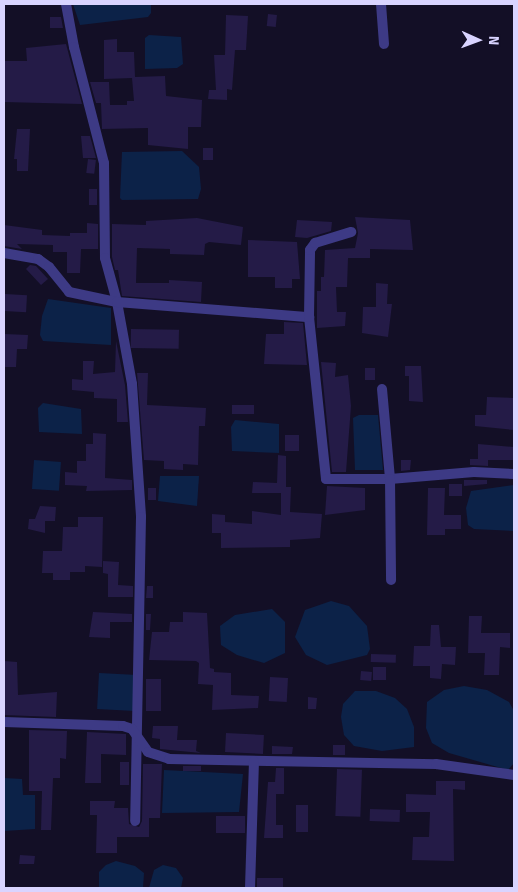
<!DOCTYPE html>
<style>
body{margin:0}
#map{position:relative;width:518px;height:892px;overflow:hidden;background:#130f26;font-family:"Fira Sans",sans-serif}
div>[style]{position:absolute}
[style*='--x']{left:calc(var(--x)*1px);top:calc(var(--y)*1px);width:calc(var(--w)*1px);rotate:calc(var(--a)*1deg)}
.water>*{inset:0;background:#0c2248;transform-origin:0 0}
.building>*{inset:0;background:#241b47;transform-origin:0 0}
.minor>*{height:10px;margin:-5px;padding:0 5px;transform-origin:5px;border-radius:5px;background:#3d3a85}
span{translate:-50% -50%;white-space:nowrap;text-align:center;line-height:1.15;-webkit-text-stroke:4px #130f26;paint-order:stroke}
.frame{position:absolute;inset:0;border:5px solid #d9d4ff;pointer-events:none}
.north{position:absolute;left:453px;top:15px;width:50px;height:50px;-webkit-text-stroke:4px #130f26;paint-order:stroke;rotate:92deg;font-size:14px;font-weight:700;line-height:20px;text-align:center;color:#d9d4ff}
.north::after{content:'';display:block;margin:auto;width:18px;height:22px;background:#d9d4ff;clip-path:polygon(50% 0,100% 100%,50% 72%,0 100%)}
</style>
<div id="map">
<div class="water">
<div style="clip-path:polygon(73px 4px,151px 4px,151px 13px,148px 17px,80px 25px)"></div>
<div style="clip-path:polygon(149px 35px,181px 37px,183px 64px,177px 68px,145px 69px,145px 38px)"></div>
<div style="clip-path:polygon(182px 151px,199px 167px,201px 189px,198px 199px,122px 200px,120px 198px,122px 152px)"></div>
<div style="clip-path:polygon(48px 299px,111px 308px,111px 345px,43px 341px,40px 335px,42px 316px)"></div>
<div style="clip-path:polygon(43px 403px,81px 409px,82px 434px,39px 432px,38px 408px)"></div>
<div style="clip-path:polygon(359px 415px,378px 415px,383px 470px,355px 470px,353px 418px)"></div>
<div style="clip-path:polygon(235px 420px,279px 424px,279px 453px,232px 451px,231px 427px)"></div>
<div style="left:34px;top:460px;width:27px;height:29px;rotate:4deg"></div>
<div style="clip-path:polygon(160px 476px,199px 476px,197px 506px,158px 501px)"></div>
<div style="clip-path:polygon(514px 485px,514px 531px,474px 529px,468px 525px,466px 508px,471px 491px)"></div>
<div style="clip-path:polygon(331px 601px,349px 606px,367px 626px,370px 649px,367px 655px,327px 665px,306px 655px,295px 637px,305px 610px)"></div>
<div style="clip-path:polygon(272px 609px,285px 622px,285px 653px,264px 663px,237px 655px,221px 645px,220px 626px,235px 615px)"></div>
<div style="left:99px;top:673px;width:38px;height:36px;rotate:3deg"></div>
<div style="clip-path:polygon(464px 686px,487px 690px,509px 702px,514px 711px,514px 763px,508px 770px,449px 753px,432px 743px,426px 728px,427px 702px,444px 690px)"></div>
<div style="clip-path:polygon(355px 691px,376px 691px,395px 698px,407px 709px,414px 727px,414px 747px,382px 751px,354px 746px,344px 735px,341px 717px,343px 704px)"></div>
<div style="clip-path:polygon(164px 770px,243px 774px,239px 812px,162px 813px)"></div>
<div style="clip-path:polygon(4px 778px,22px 779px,23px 795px,35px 795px,35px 829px,4px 831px)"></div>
<div style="clip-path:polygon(116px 861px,135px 866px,144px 873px,143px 888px,99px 888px,99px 872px,106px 865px)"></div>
<div style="clip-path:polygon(163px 865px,176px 868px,183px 878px,181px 888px,149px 888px,154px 870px)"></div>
</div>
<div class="building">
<div style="left:268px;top:14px;width:9px;height:12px;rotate:6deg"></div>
<div style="clip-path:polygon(226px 15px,248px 16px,246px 50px,235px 50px,232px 90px,227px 89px,227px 100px,208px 99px,209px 90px,216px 90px,214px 55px,225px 55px)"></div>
<div style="clip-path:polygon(50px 17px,61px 17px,63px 28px,50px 28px)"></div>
<div style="clip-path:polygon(117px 39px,117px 52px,134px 52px,135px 77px,165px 76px,166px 96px,202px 100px,201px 127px,188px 127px,188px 149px,148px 145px,148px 128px,102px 129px,101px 103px,96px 103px,90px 82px,109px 82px,110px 105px,127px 105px,127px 101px,134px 101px,132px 78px,104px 79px,104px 40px)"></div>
<div style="clip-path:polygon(66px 44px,82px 104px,4px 102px,4px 61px,27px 61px,26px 48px)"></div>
<div style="clip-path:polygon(17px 129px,30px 129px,28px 171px,17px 171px,17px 159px,14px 159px)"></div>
<div style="clip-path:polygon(81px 136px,90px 136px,96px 158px,83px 158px)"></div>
<div style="left:203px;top:148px;width:10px;height:12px"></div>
<div style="left:88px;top:159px;width:8px;height:14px;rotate:7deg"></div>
<div style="left:89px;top:189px;width:8px;height:16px"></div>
<div style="clip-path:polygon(355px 217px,410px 220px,413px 250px,370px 249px,370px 258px,348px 258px,347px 287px,336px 287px,337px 312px,346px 312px,345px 326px,317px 328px,317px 291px,321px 291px,321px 277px,324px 277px,325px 250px,355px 248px,358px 233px)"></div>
<div style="clip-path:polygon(197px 218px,243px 227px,241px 245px,209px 242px,205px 244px,204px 255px,170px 254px,170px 249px,137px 248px,136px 283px,169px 283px,169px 280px,202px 282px,201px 302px,122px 296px,118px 270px,115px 270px,112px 257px,112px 224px,146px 225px,146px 221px)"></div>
<div style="clip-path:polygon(297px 220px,332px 222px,331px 231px,307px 238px,295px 237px)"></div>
<div style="clip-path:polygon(87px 223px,98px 224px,98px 249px,81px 249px,80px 273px,67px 273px,67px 252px,53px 252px,53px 245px,17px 244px,22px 249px,4px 246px,4px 225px,42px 230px,42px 235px,70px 236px,70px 233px,87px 233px)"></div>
<div style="clip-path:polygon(248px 240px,297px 242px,300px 279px,292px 279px,292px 288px,275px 288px,275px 277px,248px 277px)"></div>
<div style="clip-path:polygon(30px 265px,36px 266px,48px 279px,41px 285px,26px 269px)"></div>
<div style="clip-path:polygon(376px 283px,388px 284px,387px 304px,392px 304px,388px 337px,362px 333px,363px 307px,376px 307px)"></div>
<div style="left:5px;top:294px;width:22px;height:17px;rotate:3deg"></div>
<div style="clip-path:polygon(284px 322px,303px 323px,307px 365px,264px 364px,266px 334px,284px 334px)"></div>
<div style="left:131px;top:329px;width:48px;height:19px;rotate:1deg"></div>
<div style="clip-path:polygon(4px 334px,28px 335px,27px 349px,17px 349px,16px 367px,4px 367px)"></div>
<div style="clip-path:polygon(116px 341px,125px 385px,128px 422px,117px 422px,117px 399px,94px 398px,94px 392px,72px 390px,72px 379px,83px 380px,83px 361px,94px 361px,93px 374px,115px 372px)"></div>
<div style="clip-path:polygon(321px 362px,336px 363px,335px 377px,348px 375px,351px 406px,346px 472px,332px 472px)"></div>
<div style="clip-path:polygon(405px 366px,421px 366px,423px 402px,409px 401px,409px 376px,405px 376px)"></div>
<div style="left:365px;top:368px;width:10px;height:12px"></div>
<div style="clip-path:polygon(137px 373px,148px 373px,147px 405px,206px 408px,205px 426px,199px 426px,198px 465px,183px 464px,183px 470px,164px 469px,164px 461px,144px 460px)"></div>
<div style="clip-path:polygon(487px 397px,514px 398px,514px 430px,475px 426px,475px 415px,486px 415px)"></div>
<div style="left:232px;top:405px;width:22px;height:9px"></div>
<div style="clip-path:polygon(93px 433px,106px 434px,105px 478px,132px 480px,132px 490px,86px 491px,87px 486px,65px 485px,65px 472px,77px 473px,77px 461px,86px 461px,86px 444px,93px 444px)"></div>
<div style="left:285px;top:435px;width:14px;height:16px"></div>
<div style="clip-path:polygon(478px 444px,514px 447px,514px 460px,488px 460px,488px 466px,470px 465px,470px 459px,478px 459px)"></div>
<div style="clip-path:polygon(278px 455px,286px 456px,286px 487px,291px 487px,290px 512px,322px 514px,320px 538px,290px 540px,290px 547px,221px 548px,221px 533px,212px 533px,212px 514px,225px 515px,225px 522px,252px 524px,252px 511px,281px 515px,281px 493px,252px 493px,253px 482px,277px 483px)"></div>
<div style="clip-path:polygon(401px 460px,411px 460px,410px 470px,401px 471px)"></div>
<div style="clip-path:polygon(464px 480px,487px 480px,487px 484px,464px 486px)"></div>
<div style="left:449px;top:484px;width:13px;height:12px"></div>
<div style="clip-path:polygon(327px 486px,365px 488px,365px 510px,325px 515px)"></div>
<div style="left:148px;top:488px;width:8px;height:12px"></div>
<div style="clip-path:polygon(428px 488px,445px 488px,444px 515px,461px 515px,461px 529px,445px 529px,445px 535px,427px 535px)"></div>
<div style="clip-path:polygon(40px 506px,56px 507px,55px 521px,45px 521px,45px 533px,28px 529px,29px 519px,35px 519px)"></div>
<div style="clip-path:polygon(78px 517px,103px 517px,102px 567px,85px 566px,85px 572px,70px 572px,70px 580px,53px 580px,53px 573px,42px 573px,43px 551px,62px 551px,63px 527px,78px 527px)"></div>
<div style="clip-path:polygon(103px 561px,119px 562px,118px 585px,133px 586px,133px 597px,108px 597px,108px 574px,103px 573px)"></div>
<div style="clip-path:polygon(147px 586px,153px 586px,153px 598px,146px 598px)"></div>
<div style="clip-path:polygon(93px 612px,132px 614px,132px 622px,110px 622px,110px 638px,89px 637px)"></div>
<div style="clip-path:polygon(183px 612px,207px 613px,210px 668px,214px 669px,214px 672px,231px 673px,231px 695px,259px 696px,258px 708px,212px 710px,213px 685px,198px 684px,199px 663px,196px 661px,149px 660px,152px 632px,169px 632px,170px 622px,183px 622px)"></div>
<div style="clip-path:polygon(146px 614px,151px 614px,150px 630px,146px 630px)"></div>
<div style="clip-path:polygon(469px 616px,482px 616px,481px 633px,510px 633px,510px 648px,500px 647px,499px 675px,484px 675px,485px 653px,468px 653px)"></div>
<div style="clip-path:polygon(431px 625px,439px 625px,441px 647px,456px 647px,455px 665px,442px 664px,441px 679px,430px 678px,430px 666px,413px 666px,414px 646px,430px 646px)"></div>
<div style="left:371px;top:654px;width:25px;height:8px;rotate:2deg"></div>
<div style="clip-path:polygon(4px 661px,17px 662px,18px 695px,57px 692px,56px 717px,4px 715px)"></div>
<div style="left:373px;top:667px;width:13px;height:13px"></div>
<div style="left:361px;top:671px;width:11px;height:9px;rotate:5deg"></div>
<div style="left:270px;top:677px;width:18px;height:24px;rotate:3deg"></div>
<div style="left:146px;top:679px;width:15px;height:32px"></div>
<div style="clip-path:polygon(308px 697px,317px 698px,316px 709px,308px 709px)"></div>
<div style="clip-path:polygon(153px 726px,178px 726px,177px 740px,197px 740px,196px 751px,201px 753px,160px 749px,160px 739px,152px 738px)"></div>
<div style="clip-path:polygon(29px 730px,67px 731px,66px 759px,60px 758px,60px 778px,53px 778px,51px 830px,41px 830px,42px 791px,29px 791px)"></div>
<div style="clip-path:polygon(87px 732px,126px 734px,126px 755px,101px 754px,101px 783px,85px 783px)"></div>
<div style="left:226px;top:733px;width:38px;height:19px;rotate:3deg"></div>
<div style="left:333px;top:745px;width:12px;height:10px"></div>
<div style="clip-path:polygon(272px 746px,293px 747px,292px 754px,272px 754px)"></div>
<div style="left:120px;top:762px;width:9px;height:23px"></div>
<div style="clip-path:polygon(143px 764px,162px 764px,160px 818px,149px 818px,149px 837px,117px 837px,117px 853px,96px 853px,97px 815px,90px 815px,90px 801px,115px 801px,114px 808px,128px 808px,129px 824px,139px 827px,142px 821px)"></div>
<div style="left:183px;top:766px;width:18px;height:5px"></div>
<div style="clip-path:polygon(276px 768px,284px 768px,284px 794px,276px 794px,276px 825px,283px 825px,283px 838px,264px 838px,268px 782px,275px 782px)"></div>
<div style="left:337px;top:769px;width:25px;height:47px;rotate:2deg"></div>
<div style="clip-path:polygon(436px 781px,465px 781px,465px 790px,453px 789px,454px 861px,412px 860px,413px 837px,429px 837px,430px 812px,406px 812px,406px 794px,436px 795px)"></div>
<div style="left:296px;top:805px;width:12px;height:27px"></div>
<div style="left:370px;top:809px;width:30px;height:12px;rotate:2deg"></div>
<div style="left:216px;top:816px;width:29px;height:17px"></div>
<div style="clip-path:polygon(20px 855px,35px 856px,34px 864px,19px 864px)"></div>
<div style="left:257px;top:878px;width:26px;height:10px"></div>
</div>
<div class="minor">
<div style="--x:66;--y:4;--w:44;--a:79.5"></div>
<div style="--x:74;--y:47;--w:120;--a:75.5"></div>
<div style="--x:104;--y:163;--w:95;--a:89.4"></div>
<div style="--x:105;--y:258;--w:46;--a:74.7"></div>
<div style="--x:117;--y:302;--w:83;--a:79.6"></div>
<div style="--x:132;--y:384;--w:133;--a:86.1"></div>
<div style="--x:141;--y:517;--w:304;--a:91.1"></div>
<div style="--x:381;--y:4;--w:40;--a:85.7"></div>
<div style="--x:4;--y:253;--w:35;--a:10"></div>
<div style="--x:38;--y:259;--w:14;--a:36"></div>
<div style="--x:49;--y:267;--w:32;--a:51"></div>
<div style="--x:69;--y:292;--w:49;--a:11.8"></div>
<div style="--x:117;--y:302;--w:193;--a:4.5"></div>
<div style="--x:309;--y:317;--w:163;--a:84"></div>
<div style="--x:326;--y:479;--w:64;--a:0"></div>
<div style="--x:390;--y:479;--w:84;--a:-4.8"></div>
<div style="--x:474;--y:472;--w:40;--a:2.9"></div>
<div style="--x:309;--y:317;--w:67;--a:-89.1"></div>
<div style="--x:310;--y:250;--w:9;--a:-54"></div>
<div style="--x:315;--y:243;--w:38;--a:-17"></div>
<div style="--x:382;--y:389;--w:90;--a:84.9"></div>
<div style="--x:390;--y:479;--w:101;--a:89.4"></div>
<div style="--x:4;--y:722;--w:119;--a:1.9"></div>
<div style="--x:123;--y:726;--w:9;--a:18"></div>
<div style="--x:132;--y:729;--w:28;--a:55"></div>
<div style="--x:148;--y:752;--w:22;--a:18"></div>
<div style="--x:169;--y:759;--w:267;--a:1.1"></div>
<div style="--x:436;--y:764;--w:79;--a:8"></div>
<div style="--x:250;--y:888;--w:127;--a:-88.2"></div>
</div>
<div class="frame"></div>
<div class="north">N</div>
</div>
